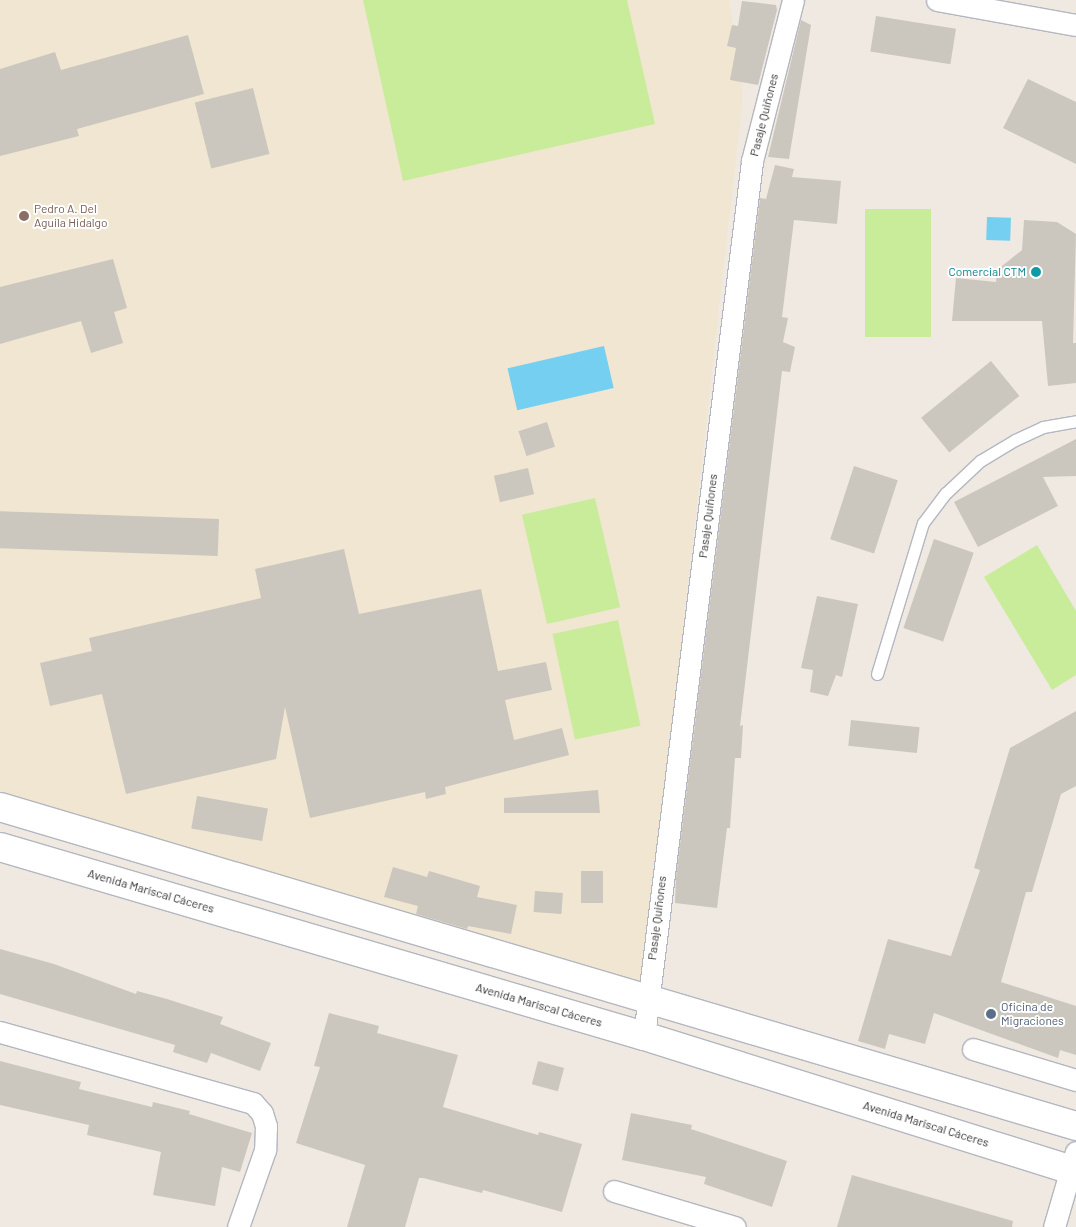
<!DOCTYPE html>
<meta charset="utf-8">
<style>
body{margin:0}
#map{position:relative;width:1076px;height:1227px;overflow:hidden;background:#efe9e1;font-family:Barlow,sans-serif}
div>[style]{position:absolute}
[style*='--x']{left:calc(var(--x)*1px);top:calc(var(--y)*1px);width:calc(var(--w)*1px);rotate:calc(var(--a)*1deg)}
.education>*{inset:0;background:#f0e6d1}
.pitch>*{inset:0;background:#c9ec9a;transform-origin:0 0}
.water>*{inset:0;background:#75cff0;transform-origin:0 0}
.building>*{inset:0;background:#cbc7bf;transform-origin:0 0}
.roads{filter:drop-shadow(1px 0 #b4b7c1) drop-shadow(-1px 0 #b4b7c1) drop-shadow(0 1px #b4b7c1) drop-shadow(0 -1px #b4b7c1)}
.service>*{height:11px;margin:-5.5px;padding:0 5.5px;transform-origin:5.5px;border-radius:5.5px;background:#fff}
.minor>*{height:21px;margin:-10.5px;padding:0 10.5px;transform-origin:10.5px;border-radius:10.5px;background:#fff}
.secondary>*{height:28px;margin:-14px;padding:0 14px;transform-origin:14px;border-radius:14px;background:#fff}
.dots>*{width:14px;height:14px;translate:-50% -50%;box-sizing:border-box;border:2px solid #fff;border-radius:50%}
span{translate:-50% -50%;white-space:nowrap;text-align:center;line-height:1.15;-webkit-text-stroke:4px #fff;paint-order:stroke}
.street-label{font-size:12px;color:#2e2e2e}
.education-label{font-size:12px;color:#785e54}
.left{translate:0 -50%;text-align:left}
.culture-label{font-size:12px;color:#0d838f}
.right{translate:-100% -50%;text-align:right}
.service-label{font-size:12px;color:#4e5e75}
</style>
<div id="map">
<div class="education">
<div style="clip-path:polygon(0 0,729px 0,743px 94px,643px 983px,0 792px)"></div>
</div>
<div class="pitch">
<div style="clip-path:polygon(363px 0,627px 0,655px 124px,403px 181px)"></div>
<div style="left:865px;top:209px;width:66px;height:128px"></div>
<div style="left:595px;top:498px;width:112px;height:75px;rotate:77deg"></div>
<div style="clip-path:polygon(1037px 545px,1076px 611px,1076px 675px,1052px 690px,984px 577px)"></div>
<div style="left:618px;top:620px;width:108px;height:67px;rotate:78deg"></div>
</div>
<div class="water">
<div style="left:987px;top:217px;width:24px;height:23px;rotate:2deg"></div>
<div style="left:604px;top:346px;width:43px;height:99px;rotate:77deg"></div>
</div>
<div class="building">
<div style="clip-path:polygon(742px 1px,776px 5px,777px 10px,758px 85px,730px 80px,736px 48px,727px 46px,732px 25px,738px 26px)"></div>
<div style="left:876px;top:16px;width:81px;height:36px;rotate:9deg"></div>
<div style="clip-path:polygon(801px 20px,811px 25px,789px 159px,768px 157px)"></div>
<div style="clip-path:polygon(188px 35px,204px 94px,77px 129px,79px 136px,0 156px,0 69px,55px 52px,61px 70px)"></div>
<div style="clip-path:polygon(1028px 79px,1076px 102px,1076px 164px,1003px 128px)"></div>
<div style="left:253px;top:88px;width:68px;height:60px;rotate:76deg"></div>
<div style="clip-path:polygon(775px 165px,794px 169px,792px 177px,841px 181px,837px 224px,794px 220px,782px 317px,788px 318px,783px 342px,795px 347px,790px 372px,782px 371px,740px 726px,743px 725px,741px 758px,735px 758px,730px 828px,727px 828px,717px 908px,675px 903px,676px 877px,760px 198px,766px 199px)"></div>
<div style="clip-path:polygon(1024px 220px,1057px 222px,1076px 234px,1073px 343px,1076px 343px,1076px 383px,1048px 386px,1042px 321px,952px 321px,956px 278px,996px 282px,997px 270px,1022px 250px)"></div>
<div style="clip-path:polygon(113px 259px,127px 308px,114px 312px,123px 343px,91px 353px,81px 321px,0 344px,0 287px)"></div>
<div style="left:991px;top:361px;width:45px;height:90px;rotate:51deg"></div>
<div style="left:547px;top:422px;width:26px;height:30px;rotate:72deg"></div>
<div style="clip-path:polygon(1076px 439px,1076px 476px,1043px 477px,1058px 506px,978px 547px,954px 502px)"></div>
<div style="left:854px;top:466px;width:46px;height:77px;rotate:18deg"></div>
<div style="left:528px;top:468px;width:27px;height:35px;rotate:77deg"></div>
<div style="left:219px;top:519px;width:37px;height:219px;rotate:92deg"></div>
<div style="left:934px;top:539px;width:42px;height:94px;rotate:19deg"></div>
<div style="clip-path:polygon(344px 549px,359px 614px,481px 589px,498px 671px,546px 662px,552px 690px,505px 700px,514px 740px,562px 728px,569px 755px,445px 787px,446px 794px,426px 799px,425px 792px,310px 818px,285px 707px,276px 759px,126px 794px,102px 694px,50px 706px,40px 663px,92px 651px,89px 638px,261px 598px,255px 569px)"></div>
<div style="clip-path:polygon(817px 596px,858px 604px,842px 677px,836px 675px,828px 696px,810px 692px,813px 670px,801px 668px)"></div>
<div style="clip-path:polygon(1076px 711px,1076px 786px,1061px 794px,1032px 892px,1026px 892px,1001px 982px,1076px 1006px,1076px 1055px,1060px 1050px,1058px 1058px,934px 1013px,925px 1044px,889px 1034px,885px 1049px,858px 1041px,888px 939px,951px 956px,980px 870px,974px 868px,1010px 748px)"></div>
<div style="left:851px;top:720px;width:69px;height:26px;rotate:6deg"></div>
<div style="clip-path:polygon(598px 790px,600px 813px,504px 813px,504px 798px)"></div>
<div style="left:197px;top:796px;width:72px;height:33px;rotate:10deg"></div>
<div style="clip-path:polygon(393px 867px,427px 877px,429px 871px,480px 886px,477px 897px,517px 905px,511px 934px,468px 926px,467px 929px,416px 914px,418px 906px,384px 897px)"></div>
<div style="left:581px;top:871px;width:22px;height:32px"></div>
<div style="left:535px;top:891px;width:28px;height:21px;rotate:4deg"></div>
<div style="clip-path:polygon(0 949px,54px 964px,136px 994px,137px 991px,167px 999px,223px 1017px,220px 1024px,271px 1043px,260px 1071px,211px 1053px,207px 1063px,173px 1052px,175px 1045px,0 994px)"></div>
<div style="clip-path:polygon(329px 1013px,379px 1026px,377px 1033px,458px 1055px,443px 1107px,538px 1135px,539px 1132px,582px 1144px,562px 1212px,483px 1190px,482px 1193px,423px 1178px,419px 1178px,405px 1227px,347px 1227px,365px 1165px,296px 1143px,320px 1067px,314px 1066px)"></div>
<div style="clip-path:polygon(0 1061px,81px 1082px,79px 1089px,152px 1107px,153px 1102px,190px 1111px,189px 1114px,252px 1133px,240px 1172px,222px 1167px,215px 1206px,153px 1195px,161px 1152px,87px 1135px,89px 1125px,0 1105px)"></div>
<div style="left:538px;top:1061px;width:27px;height:24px;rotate:15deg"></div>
<div style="clip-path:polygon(631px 1113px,692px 1125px,691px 1129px,787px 1161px,772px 1207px,704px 1184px,706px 1177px,622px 1160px)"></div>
<div style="clip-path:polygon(852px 1175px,1013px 1221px,1012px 1227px,837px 1227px)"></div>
</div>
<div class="roads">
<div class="service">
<div style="--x:877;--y:674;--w:158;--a:-73.1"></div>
<div style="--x:923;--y:523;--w:38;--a:-53"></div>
<div style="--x:946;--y:493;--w:47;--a:-43.3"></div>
<div style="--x:980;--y:461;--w:41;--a:-31"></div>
<div style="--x:1015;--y:440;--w:31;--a:-25"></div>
<div style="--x:1043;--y:427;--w:34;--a:-10"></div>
</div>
<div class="minor">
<div style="--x:937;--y:0;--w:141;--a:10.2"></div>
<div style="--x:0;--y:1032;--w:263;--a:15.7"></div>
<div style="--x:253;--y:1103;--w:13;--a:48"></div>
<div style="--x:262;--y:1113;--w:14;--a:73"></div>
<div style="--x:266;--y:1126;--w:24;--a:92"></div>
<div style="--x:265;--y:1150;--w:82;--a:109.3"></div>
<div style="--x:644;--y:1036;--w:882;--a:-82.96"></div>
<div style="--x:752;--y:161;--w:166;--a:-75.7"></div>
<div style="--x:973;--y:1049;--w:108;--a:16.8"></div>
<div style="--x:614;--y:1191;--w:126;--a:16.6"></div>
<div style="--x:1054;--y:1227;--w:78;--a:-73.7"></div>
</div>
<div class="secondary">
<div style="--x:0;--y:807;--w:1122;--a:16.51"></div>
<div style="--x:0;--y:847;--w:671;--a:16.36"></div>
<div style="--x:644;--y:1036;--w:453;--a:17.4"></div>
</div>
</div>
<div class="dots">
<div style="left:24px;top:216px;background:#8d6e63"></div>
<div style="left:1036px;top:272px;background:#0f9aa8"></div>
<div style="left:991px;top:1014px;background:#5c6f8a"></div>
</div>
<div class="street-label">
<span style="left:764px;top:115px;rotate:-76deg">Pasaje Quiñones</span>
<span style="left:708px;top:516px;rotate:-83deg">Pasaje Quiñones</span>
<span style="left:151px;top:891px;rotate:16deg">Avenida Mariscal Cáceres</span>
<span style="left:657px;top:918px;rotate:-83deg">Pasaje Quiñones</span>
<span style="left:539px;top:1005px;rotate:16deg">Avenida Mariscal Cáceres</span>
<span style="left:926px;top:1124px;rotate:17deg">Avenida Mariscal Cáceres</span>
</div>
<div class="education-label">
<span class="left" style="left:34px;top:216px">Pedro A. Del<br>Aguila Hidalgo</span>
</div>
<div class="culture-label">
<span class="right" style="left:1026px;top:272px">Comercial CTM</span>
</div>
<div class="service-label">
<span class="left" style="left:1001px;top:1014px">Oficina de<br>Migraciones</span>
</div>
</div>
